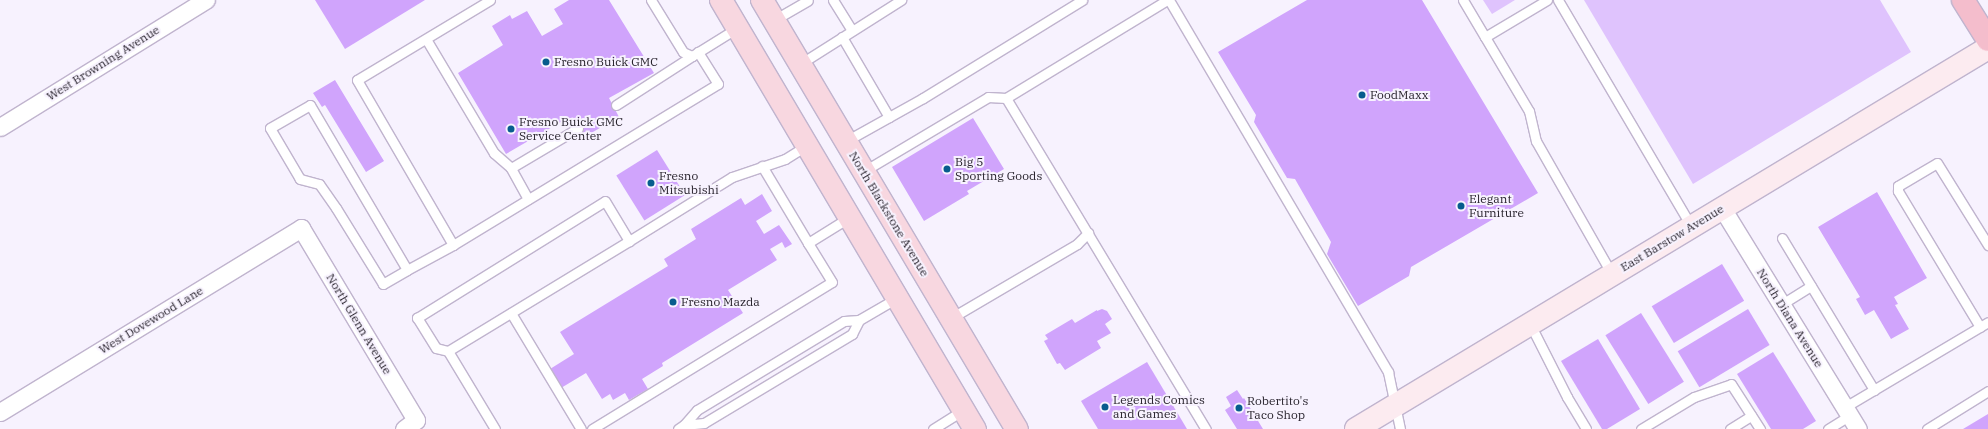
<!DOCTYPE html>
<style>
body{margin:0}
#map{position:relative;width:1988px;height:429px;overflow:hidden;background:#f7f2fe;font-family:"IBM Plex Serif",serif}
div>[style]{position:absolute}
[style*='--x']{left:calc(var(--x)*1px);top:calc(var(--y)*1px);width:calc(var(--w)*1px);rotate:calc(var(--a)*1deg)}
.green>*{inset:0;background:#dfc3fd}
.building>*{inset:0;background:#d0a4fc;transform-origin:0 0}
.roads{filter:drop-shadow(1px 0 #c0b4ce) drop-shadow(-1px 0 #c0b4ce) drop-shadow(0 1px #c0b4ce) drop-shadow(0 -1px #c0b4ce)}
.service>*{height:9px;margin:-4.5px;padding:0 4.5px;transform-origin:4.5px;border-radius:4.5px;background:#fff}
.minor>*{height:17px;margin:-8.5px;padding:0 8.5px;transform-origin:8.5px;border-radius:8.5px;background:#fff}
.secondary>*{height:22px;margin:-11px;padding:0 11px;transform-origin:11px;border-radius:11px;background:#fcebf0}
.primary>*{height:22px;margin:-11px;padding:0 11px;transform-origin:11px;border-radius:11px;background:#f8d7e0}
.motorway>*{height:22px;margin:-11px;padding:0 11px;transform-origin:11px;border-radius:11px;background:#f4bdcc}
.dots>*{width:11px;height:11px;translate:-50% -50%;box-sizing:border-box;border:2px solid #f7f2fe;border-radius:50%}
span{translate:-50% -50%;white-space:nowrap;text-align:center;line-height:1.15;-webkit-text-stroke:4px #f7f2fe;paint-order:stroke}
.poi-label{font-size:12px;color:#28232d}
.left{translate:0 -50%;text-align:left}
.street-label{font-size:12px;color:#28232d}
</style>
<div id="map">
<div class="green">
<div style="clip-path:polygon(1483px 0,1515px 0,1492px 14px)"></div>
<div style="clip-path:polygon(1584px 0,1880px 0,1911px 52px,1693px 184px)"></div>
</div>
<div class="building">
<div style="clip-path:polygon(315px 0,425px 0,345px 49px)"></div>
<div style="clip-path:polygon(569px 0,609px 0,654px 73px,609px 98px,619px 117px,579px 140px,566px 119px,506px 154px,458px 73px,503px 45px,492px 26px,510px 15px,512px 19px,527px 11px,542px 36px,563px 24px,554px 9px)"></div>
<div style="clip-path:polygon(1307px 0,1422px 0,1538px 193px,1411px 267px,1409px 276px,1358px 306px,1327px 254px,1331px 242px,1295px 179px,1287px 178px,1254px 122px,1256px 115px,1218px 52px)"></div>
<div style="clip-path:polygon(335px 80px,384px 161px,366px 172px,325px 105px,322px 107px,313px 93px)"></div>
<div style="clip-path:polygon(973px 118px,1004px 169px,967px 191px,969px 194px,924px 221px,892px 167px)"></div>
<div style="left:657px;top:150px;width:53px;height:48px;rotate:58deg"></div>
<div style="clip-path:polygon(1877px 192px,1927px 278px,1894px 297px,1898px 304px,1895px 305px,1909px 329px,1891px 339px,1874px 310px,1865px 315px,1856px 299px,1860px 297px,1818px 227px)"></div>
<div style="clip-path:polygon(762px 194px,772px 211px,756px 221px,764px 234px,779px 225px,792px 244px,785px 248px,782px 242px,770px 249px,777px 260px,728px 290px,743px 313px,662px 363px,663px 366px,642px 379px,648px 389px,629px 400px,625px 393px,613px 400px,610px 394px,602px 399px,586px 373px,561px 388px,550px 369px,574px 354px,560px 332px,668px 266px,664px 259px,696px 239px,691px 229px,741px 198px,745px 205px)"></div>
<div style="left:1722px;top:264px;width:43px;height:82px;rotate:59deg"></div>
<div style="clip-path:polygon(1102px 309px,1107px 311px,1112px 319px,1105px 324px,1111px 333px,1097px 341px,1101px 348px,1065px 370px,1060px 363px,1057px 364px,1044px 341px,1048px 339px,1045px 335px,1072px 319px,1075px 323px,1097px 310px,1097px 311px)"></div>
<div style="left:1748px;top:309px;width:42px;height:82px;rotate:59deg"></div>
<div style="left:1641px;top:313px;width:81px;height:42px;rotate:58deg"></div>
<div style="clip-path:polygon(1598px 339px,1640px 409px,1607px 429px,1602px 429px,1561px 361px)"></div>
<div style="clip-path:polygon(1773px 352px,1816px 421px,1803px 429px,1771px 429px,1737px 374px)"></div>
<div style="clip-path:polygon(1147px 362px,1187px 429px,1098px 429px,1081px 401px)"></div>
<div style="clip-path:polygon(1237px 390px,1243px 399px,1244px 398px,1263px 429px,1237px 429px,1225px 410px,1231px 406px,1226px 397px)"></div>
<div style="clip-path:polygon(1988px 414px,1988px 429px,1963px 429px)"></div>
</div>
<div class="roads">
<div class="service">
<div style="--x:490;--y:0;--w:155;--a:149"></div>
<div style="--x:357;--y:80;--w:191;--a:59.8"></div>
<div style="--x:453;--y:245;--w:310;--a:-31.3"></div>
<div style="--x:718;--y:84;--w:38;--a:-122"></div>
<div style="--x:651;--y:0;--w:61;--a:58.4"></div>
<div style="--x:683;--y:52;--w:10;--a:24"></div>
<div style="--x:692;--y:56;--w:53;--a:-31.9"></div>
<div style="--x:833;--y:0;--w:36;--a:58"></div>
<div style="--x:1169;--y:0;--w:432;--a:59.5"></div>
<div style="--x:1388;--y:372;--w:58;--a:78.1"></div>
<div style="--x:1463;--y:0;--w:43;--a:59.3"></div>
<div style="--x:1547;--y:0;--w:72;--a:149.2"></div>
<div style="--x:1485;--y:37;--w:86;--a:59.3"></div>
<div style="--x:1529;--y:111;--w:31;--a:77"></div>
<div style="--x:1536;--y:141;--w:153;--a:60.3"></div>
<div style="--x:1558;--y:0;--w:262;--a:59.5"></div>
<div style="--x:774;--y:20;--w:39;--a:-30"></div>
<div style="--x:842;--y:37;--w:93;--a:59.6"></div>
<div style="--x:426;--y:39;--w:133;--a:59.2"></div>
<div style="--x:494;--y:153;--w:23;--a:41"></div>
<div style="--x:800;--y:64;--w:120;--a:-32.4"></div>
<div style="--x:1006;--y:98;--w:387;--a:58.9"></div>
<div style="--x:616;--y:105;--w:90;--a:-32.8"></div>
<div style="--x:846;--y:141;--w:88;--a:-29.2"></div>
<div style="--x:923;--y:98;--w:187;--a:-31.6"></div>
<div style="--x:762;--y:166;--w:90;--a:59.1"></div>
<div style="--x:864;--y:171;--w:144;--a:-30.8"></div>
<div style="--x:988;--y:97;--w:18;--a:3"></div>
<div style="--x:1006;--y:98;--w:188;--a:-31.3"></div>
<div style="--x:528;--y:199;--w:35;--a:-119"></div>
<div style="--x:511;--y:168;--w:78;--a:-30.8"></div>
<div style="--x:1782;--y:238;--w:178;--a:58.8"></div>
<div style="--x:407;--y:270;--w:28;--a:150"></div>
<div style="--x:383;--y:284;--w:89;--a:-121.7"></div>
<div style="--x:336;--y:208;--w:29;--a:-125"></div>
<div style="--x:319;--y:184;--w:20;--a:-165"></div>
<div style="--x:300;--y:179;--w:59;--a:-120.5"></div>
<div style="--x:270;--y:128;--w:46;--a:-29.9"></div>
<div style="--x:310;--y:105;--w:191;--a:59.5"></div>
<div style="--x:407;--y:270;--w:52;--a:-28.5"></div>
<div style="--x:1782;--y:304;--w:34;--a:-32"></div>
<div style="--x:511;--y:313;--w:135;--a:58.9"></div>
<div style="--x:951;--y:318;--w:146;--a:-30.4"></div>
<div style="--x:1077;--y:244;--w:16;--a:-45"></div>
<div style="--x:1530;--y:324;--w:82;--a:63.1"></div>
<div style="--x:1567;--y:397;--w:37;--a:59"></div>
<div style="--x:1980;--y:327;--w:159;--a:-121.1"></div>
<div style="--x:1898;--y:191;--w:5;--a:-90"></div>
<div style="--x:1898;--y:186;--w:45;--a:-30.5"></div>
<div style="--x:1937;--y:163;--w:97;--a:58.1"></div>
<div style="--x:448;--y:351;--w:212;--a:-31.3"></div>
<div style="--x:1845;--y:407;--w:166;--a:-30.7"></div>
<div style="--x:684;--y:425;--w:20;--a:-6"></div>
<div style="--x:704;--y:423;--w:173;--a:-31"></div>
<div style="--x:852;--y:334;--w:16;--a:-63"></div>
<div style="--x:495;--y:429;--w:91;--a:-121.1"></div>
<div style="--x:448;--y:351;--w:12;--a:-166"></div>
<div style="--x:436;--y:348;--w:36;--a:-122"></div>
<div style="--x:417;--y:318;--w:221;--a:-31.9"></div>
<div style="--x:605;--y:201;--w:47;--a:59"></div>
<div style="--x:629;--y:241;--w:121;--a:-31.9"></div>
<div style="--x:732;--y:177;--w:56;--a:-18.8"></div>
<div style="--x:785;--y:159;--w:26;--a:-32"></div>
<div style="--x:592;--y:429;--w:281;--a:-31.5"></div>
<div style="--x:832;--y:282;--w:46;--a:-121.6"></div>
<div style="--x:808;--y:243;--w:49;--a:-31.8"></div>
<div style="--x:678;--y:429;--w:7;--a:-34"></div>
<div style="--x:684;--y:425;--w:20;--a:-49"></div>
<div style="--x:697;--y:410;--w:172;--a:-31.2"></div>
<div style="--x:844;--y:321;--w:15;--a:-4"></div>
<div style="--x:859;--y:320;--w:44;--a:-30.1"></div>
<div style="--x:933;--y:429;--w:36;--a:-32"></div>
<div style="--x:1641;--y:429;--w:62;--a:-31.1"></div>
<div style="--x:1694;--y:397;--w:39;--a:-19"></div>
<div style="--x:1731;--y:384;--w:54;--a:57.2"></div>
<div style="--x:1730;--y:429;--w:25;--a:-32"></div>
<div style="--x:1828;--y:429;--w:26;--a:-32"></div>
<div style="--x:1927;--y:429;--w:72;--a:-31.9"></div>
</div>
<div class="minor">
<div style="--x:0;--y:127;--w:242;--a:-31.7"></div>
<div style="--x:1722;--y:208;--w:259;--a:58.4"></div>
<div style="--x:0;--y:412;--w:353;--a:-31.4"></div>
<div style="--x:301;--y:228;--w:224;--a:59.1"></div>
<div style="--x:416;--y:420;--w:15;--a:143"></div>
</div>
<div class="secondary">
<div style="--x:1356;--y:429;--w:738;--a:-31.08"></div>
</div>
<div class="primary">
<div style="--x:721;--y:0;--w:499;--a:59.4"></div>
<div style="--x:762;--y:0;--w:499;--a:59.3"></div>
</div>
<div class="motorway">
<div style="--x:1963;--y:0;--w:47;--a:58"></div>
</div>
</div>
<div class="dots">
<div style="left:546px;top:62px;background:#075c8e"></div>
<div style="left:1362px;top:95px;background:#075c8e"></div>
<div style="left:511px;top:129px;background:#075c8e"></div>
<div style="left:947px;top:169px;background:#075c8e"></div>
<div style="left:651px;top:183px;background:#075c8e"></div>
<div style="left:1461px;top:206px;background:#075c8e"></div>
<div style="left:673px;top:302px;background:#075c8e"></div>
<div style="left:1105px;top:407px;background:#075c8e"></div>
<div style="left:1239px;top:408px;background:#075c8e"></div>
</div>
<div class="poi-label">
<span class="left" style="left:554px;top:62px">Fresno Buick GMC</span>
<span class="left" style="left:1370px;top:95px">FoodMaxx</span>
<span class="left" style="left:519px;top:129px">Fresno Buick GMC<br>Service Center</span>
<span class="left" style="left:955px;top:169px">Big 5<br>Sporting Goods</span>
<span class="left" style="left:659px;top:183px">Fresno<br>Mitsubishi</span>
<span class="left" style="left:1469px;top:206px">Elegant<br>Furniture</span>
<span class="left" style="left:681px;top:302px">Fresno Mazda</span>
<span class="left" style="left:1113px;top:407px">Legends Comics<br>and Games</span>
<span class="left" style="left:1247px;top:408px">Robertito's<br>Taco Shop</span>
</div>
<div class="street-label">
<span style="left:103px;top:63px;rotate:-32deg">West Browning Avenue</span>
<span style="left:889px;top:214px;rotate:59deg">North Blackstone Avenue</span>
<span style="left:1672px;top:238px;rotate:-31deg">East Barstow Avenue</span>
<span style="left:1790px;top:318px;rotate:58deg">North Diana Avenue</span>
<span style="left:151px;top:320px;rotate:-31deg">West Dovewood Lane</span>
<span style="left:359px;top:324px;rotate:59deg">North Glenn Avenue</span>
</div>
</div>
